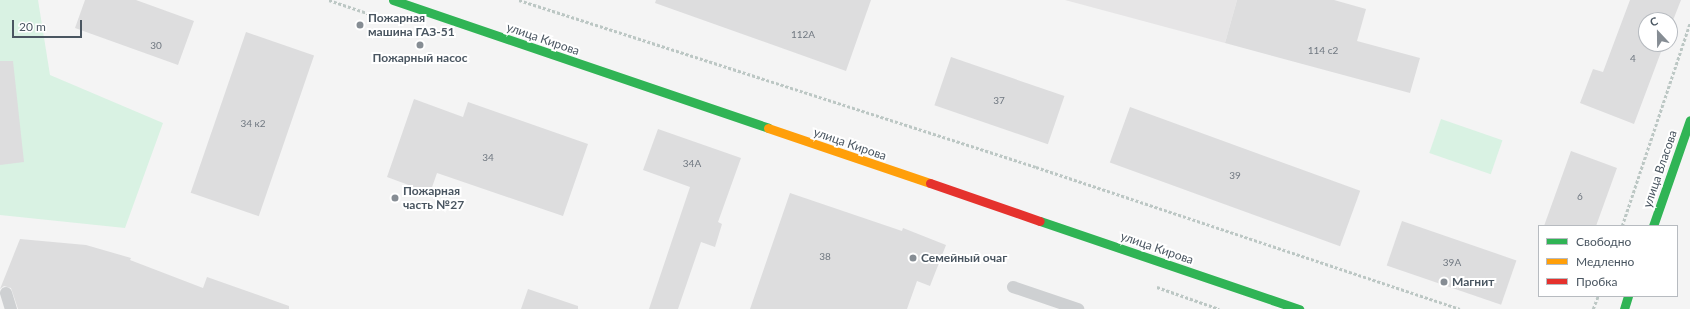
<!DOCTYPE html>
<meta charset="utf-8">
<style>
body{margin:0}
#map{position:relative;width:1690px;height:309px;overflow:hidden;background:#f4f4f4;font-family:Lato,sans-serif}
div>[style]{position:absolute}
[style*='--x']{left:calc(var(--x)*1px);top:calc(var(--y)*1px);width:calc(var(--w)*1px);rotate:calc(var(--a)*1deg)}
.education>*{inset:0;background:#e6e5e6}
.green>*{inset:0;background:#d9f2e3;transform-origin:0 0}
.building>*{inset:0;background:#ddddde;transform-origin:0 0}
.path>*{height:2.5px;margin-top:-1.25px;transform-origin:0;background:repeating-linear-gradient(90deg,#bcc7c4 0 3px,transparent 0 5px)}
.lane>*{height:12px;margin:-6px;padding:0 6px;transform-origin:6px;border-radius:6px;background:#ced0d2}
.fast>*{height:9px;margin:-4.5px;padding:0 4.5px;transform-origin:4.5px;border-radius:4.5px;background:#30b455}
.slow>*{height:9px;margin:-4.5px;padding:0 4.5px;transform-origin:4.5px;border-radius:4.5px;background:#ff9f0a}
.jam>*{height:9px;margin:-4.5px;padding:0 4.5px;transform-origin:4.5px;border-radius:4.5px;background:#e5322d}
.dots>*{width:11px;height:11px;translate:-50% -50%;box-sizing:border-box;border:2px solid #fff;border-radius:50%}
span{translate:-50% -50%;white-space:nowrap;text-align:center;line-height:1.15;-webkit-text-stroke:4px #fff;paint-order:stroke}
.number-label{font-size:10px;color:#707881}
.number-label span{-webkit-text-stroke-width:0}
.poi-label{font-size:12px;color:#4a5661;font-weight:700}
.left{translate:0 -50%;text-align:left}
.street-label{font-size:12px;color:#4a5661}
.legend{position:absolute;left:1538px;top:225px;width:140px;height:72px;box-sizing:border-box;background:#fff;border:1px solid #b7bbc0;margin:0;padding:5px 7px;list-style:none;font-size:12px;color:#4a5661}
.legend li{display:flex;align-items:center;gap:8px;height:20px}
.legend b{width:20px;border:1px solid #b7bbc0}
.north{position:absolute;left:1638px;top:12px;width:40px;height:40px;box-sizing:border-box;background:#fff;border:1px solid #b7bbc0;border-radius:50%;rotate:338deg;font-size:11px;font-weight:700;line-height:16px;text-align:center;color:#4a5661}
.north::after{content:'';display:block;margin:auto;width:14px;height:18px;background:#868d94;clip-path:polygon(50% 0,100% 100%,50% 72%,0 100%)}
.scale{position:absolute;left:12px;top:20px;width:70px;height:18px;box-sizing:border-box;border:2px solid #4a5661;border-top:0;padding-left:5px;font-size:12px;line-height:14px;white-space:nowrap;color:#4a5661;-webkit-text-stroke:3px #fff;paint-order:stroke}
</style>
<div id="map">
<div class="education">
<div style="clip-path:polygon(1065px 0,1237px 0,1225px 43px)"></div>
</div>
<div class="green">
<div style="clip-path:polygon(0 0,38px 0,50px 75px,163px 123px,125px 228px,0 215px)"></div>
<div style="left:1441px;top:119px;width:65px;height:36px;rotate:19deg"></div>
</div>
<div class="building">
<div style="clip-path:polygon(85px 0,136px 0,194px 21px,178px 65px,75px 28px)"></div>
<div style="clip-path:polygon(656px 0,871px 0,846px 71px,655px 3px)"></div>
<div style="clip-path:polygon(1237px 0,1334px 0,1366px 9px,1357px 41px,1420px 58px,1410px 93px,1225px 43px)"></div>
<div style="clip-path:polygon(1630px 0,1681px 0,1670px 28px,1670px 20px,1646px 20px,1646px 44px,1664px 44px,1634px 124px,1580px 103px,1593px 69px,1603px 72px)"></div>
<div style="left:246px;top:32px;width:72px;height:170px;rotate:19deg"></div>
<div style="left:951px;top:57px;width:120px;height:51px;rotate:19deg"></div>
<div style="clip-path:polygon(0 61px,13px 61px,24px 162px,0 165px)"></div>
<div style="clip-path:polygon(414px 99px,463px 117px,468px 102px,588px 144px,563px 216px,437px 173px,430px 193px,387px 177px)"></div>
<div style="left:1130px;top:107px;width:245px;height:59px;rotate:20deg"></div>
<div style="clip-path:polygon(658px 129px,741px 158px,718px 222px,722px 224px,715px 247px,701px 242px,678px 309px,649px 309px,690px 187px,643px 170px)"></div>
<div style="clip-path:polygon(1571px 151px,1617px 168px,1596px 226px,1544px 226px)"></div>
<div style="clip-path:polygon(790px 193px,902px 231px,903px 228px,946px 245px,930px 286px,917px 281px,907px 309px,750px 309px)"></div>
<div style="left:1402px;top:221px;width:121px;height:47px;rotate:19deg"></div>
<div style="clip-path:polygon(20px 239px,86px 245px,131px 258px,130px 260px,203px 288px,207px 277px,289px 306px,289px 309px,18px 309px,11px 288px,4px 286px,0 289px)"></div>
<div style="clip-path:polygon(528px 289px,578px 306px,578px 309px,521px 309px)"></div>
</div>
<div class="path">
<div style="--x:329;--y:0;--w:50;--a:18.8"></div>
<div style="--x:519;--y:0;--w:543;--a:17.9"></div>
<div style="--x:1036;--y:167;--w:447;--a:18.5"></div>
<div style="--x:1622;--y:226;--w:214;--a:-71.5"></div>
<div style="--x:1157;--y:287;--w:66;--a:19.5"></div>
<div style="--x:1593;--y:309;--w:14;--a:-69"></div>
</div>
<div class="lane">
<div style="--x:1013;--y:287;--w:69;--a:18.7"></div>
<div style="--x:6;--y:293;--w:17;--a:73"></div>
</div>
<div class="fast">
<div style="--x:393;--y:0;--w:396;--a:18.8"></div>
<div style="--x:1040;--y:221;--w:274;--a:18.8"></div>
<div style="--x:1653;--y:226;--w:112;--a:-70.8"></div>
<div style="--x:1624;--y:309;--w:14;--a:-73"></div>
</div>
<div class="slow">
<div style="--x:768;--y:128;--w:171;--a:18.8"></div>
</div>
<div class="jam">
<div style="--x:930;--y:183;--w:116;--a:19.1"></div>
</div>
<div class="dots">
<div style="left:360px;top:25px;background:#868d94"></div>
<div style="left:420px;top:45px;background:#868d94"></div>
<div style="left:395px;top:198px;background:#868d94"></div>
<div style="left:913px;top:258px;background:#868d94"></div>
<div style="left:1444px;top:282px;background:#868d94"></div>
</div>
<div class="number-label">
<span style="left:803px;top:35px">112А</span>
<span style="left:156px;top:46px">30</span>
<span style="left:1323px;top:51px">114 с2</span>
<span style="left:1633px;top:59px">4</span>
<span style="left:999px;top:101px">37</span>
<span style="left:253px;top:124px">34 к2</span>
<span style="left:488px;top:158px">34</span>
<span style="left:692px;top:164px">34А</span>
<span style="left:1235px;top:176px">39</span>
<span style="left:1580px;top:197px">6</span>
<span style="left:825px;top:257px">38</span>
<span style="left:1452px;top:263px">39А</span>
</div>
<div class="poi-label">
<span class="left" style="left:368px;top:25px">Пожарная<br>машина ГАЗ-51</span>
<span style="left:420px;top:58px">Пожарный насос</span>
<span class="left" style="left:403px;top:198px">Пожарная<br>часть №27</span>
<span class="left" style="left:921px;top:258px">Семейный очаг</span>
<span class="left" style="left:1452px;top:282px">Магнит</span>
</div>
<div class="street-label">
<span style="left:543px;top:39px;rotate:19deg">улица Кирова</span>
<span style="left:850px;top:144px;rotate:19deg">улица Кирова</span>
<span style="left:1660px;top:169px;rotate:-71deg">улица Власова</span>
<span style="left:1157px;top:248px;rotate:19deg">улица Кирова</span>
</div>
<ul class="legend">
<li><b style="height:5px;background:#30b455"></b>Свободно</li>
<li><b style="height:5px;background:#ff9f0a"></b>Медленно</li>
<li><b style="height:5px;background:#e5322d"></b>Пробка</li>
</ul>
<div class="north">С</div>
<div class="scale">20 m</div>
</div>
